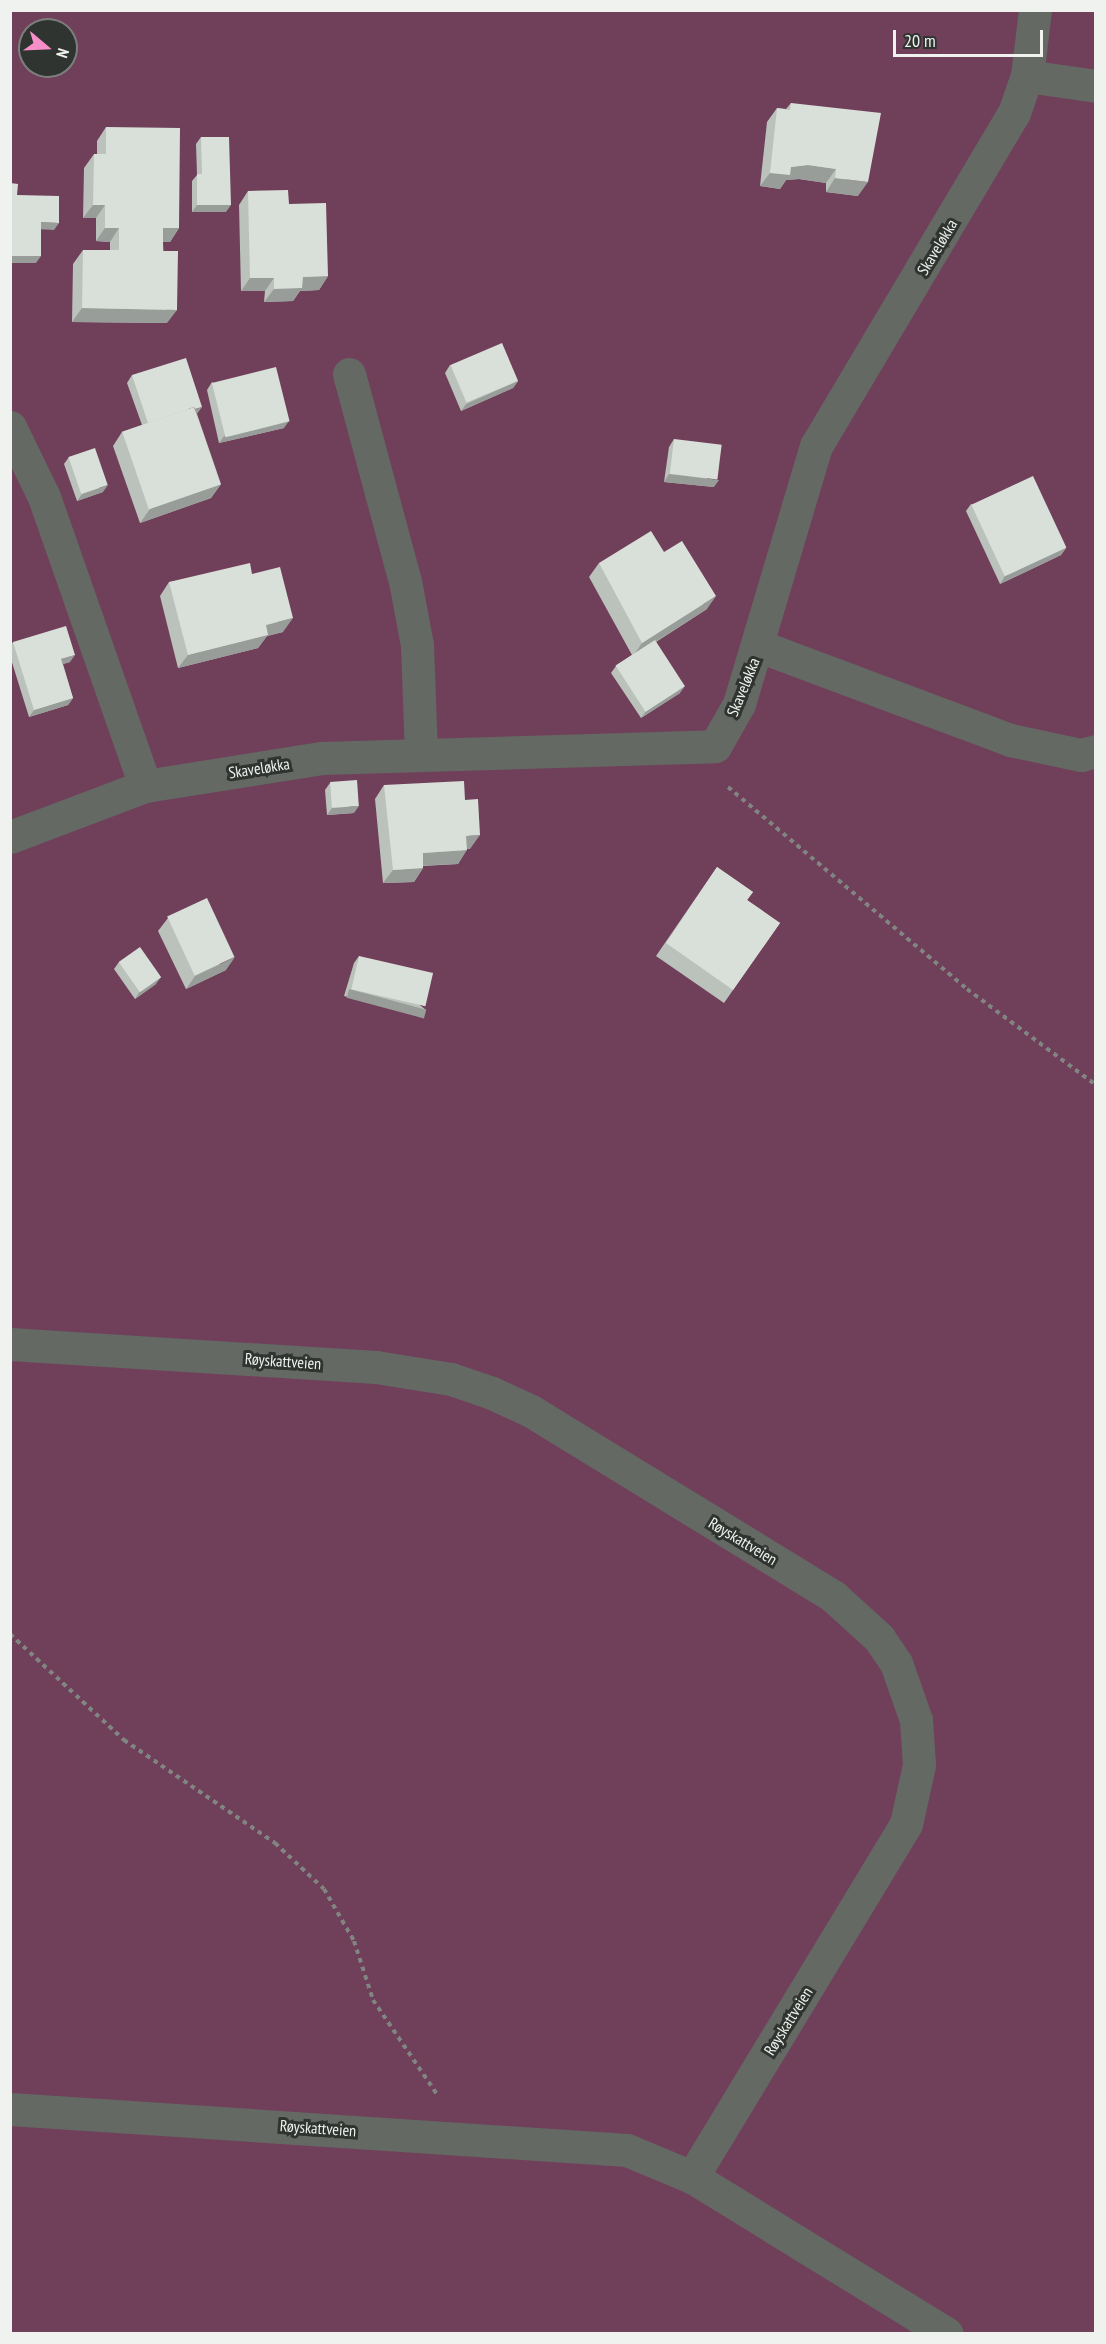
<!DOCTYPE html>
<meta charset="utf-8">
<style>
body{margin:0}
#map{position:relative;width:1106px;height:2344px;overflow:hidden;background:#2f3430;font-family:"PT Sans Narrow",sans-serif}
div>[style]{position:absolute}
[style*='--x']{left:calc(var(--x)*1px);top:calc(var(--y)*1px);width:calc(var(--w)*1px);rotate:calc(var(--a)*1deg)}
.green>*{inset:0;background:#70405a}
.path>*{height:4px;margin-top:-2px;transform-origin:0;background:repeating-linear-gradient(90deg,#818581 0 4.5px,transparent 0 9px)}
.minor>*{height:33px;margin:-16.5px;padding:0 16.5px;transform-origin:16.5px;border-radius:16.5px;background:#646964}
.wall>*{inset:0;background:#bbc1bb}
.shaded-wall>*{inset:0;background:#989d99;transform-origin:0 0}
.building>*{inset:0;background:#d9e0da;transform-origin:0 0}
span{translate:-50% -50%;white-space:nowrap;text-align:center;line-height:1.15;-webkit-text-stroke:6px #2f3430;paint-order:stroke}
.street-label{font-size:16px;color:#eff2ef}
.frame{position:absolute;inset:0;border:12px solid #eff2ef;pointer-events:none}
.north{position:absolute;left:18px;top:18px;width:60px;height:60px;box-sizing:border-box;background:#2f3430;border:2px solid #7c807c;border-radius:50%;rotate:109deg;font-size:16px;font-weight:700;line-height:24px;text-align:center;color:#eff2ef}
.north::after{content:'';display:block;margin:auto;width:21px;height:27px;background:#f98fc9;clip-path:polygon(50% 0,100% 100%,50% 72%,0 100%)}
.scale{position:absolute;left:893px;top:30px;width:150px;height:27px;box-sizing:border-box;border:3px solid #eff2ef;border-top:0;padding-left:8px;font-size:18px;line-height:21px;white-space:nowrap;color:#eff2ef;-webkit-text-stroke:4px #2f3430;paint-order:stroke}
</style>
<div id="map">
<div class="green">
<div style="clip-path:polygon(evenodd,11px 11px,1095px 11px,1095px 2333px,11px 2333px,11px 11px,30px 30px,66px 30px,66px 66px,30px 66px,30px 30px)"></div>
</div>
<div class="path">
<div style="--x:728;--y:787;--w:313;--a:40.2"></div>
<div style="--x:967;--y:989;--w:161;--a:36.7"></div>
<div style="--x:10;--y:1634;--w:156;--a:42.9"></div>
<div style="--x:124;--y:1740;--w:183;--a:34.3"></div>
<div style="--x:275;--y:1843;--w:67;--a:43.2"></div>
<div style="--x:324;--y:1889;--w:60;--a:60"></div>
<div style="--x:354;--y:1941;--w:62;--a:72.1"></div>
<div style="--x:373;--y:2000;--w:114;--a:55.8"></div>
</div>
<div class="minor">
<div style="--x:1027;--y:76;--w:70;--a:8.2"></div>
<div style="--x:349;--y:374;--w:214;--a:74.9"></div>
<div style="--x:405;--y:581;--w:65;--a:79.4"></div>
<div style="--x:417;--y:645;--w:107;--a:87.9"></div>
<div style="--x:10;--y:427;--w:78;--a:64.1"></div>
<div style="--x:44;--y:497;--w:306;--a:70.7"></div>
<div style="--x:759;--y:646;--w:268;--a:20.5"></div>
<div style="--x:1010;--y:740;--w:73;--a:11.9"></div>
<div style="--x:1081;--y:755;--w:16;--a:-15"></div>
<div style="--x:10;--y:837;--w:144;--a:-20.7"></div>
<div style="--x:145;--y:786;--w:178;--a:-9"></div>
<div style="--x:321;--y:758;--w:394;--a:-1.7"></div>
<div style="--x:715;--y:746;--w:48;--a:-60.3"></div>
<div style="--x:739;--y:704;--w:269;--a:-73.4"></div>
<div style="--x:816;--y:446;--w:387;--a:-59.3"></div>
<div style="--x:1014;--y:113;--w:39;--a:-71"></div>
<div style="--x:1027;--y:76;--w:66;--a:-83.1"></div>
<div style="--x:10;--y:1344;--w:367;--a:3.6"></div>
<div style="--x:376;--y:1367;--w:76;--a:9.1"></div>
<div style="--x:451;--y:1379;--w:43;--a:18.9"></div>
<div style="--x:492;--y:1393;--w:43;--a:24.8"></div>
<div style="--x:531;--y:1411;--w:356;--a:31.5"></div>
<div style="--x:834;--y:1597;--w:61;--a:42.3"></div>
<div style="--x:879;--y:1638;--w:30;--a:56"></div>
<div style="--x:896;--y:1663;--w:60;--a:70.7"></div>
<div style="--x:916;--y:1720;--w:45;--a:86.2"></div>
<div style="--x:919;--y:1765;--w:60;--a:102.4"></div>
<div style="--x:906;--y:1824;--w:413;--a:121.2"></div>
<div style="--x:10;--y:2109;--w:618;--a:3.8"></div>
<div style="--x:627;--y:2150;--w:70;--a:22.6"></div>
<div style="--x:692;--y:2177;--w:299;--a:31.6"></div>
</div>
<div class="wall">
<div style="clip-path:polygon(791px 103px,858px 196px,826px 192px,826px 183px,799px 179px,786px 180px,780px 189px,760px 186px,767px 122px,777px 108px,786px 109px)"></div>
<div style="clip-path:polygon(106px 127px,179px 228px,170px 242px,163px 242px,167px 323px,72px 322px,73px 264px,83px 250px,110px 250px,110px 242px,96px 241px,96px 218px,83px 218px,84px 168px,94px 154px,97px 154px,97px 141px)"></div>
<div style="clip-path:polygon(201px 137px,226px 212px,192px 212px,192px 181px,197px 175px,196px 144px)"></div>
<div style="clip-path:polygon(248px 191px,289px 204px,328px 276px,319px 290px,300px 291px,293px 301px,264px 302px,265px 291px,241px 291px,239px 205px)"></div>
<div style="clip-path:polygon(450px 365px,518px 381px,513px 388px,461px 411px,445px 373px)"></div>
<div style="clip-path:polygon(132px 375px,197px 414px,221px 484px,211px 498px,140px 523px,113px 446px,122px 432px,142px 425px,127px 383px)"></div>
<div style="clip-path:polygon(212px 382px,284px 428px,219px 443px,207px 390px)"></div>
<div style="clip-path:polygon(674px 439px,714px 487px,664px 482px,669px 447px)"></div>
<div style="clip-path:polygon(69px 457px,103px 492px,77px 501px,64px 464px)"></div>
<div style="clip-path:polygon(971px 504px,1066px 548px,1061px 555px,1000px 584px,966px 511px)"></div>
<div style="clip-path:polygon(664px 552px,707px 609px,656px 642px,680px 693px,641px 718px,611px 673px,616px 666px,632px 655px,589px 577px,599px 563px)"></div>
<div style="clip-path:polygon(252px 574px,283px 632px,267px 636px,258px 648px,178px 668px,160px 596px,169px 582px)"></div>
<div style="clip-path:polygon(13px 642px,70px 662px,63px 664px,73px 698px,68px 705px,29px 717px,10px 656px,10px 646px)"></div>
<div style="clip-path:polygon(330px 783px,354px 813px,327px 815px,325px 790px)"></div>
<div style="clip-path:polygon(384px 785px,465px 800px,470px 849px,467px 849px,458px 864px,423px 866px,423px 868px,414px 882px,383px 883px,375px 799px)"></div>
<div style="clip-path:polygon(717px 867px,753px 892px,747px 900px,780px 923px,724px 1003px,656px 956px)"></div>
<div style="clip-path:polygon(168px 918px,226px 970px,186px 989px,158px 931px)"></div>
<div style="clip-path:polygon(359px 956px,426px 1010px,421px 1017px,344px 996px,354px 963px)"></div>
<div style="clip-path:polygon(119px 962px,156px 984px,135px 999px,114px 969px)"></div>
</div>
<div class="shaded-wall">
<div style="clip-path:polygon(808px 165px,836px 169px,826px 183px,799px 179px,786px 180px,780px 189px,760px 186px,770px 173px,791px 167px)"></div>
<div style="clip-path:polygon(835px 178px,868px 182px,858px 196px,826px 192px)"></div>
<div style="clip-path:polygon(93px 205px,105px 205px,96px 218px,83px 218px)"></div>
<div style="clip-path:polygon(197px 205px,231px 205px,226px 212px,192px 212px)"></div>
<div style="clip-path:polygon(41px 222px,59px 223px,54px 230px,36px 229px)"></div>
<div style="clip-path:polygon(105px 228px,119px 228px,110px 242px,96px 241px)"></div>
<div style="clip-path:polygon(163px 228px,179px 228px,170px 242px,153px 242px)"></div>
<div style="clip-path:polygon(10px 256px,41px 256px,36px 263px,10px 263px)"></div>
<div style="clip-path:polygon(328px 276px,319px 290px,300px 291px,293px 301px,264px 302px,274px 289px,303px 277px)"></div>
<div style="clip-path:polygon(250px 278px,274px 278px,265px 291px,241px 291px)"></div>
<div style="clip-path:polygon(82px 308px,177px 310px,167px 323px,72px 322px)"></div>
<div style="clip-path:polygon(518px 381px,513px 388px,461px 411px,466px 404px)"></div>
<div style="clip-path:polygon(202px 407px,197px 414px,149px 425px)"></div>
<div style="clip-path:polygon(289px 421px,284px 428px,219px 443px,224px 436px)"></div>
<div style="clip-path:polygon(669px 474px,719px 480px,714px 487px,664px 482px)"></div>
<div style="clip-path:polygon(221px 484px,211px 498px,140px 523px,150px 509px)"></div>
<div style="clip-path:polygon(108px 485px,103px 492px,77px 501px,82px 494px)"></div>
<div style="clip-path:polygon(1066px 548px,1061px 555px,1000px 584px,1005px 576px)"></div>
<div style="clip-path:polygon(716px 596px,707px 609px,633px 656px,642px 643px)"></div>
<div style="clip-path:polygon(293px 618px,283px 632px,267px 636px,258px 648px,178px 668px,188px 655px,266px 625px)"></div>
<div style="clip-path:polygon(75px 655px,70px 662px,56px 666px,61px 659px)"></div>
<div style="clip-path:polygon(685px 686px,680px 693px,641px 718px,646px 711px)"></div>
<div style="clip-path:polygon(73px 698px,68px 705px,29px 717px,34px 710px)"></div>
<div style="clip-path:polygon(359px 806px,354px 813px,327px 815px,332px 808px)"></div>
<div style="clip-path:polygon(480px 835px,470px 849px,457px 849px,466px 836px)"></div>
<div style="clip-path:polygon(467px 850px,458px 864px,413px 866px,423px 853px)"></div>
<div style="clip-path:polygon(423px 868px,414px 882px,383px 883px,393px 870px)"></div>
<div style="clip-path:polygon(235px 957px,226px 970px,186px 989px,195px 976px)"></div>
<div style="clip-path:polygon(161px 977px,156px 984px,135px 999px,140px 991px)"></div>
<div style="left:349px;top:989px;width:80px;height:9px;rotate:15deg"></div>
</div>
<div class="building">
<div style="clip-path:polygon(791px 103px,881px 113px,868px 182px,835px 178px,836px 169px,808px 165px,791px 167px,790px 175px,770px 173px,777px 108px,790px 110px)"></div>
<div style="clip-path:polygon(106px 127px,180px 128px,179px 228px,163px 228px,163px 251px,178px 251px,177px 310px,82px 308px,83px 250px,119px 250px,119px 228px,105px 228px,105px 205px,93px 205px,94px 154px,106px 154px)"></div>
<div style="clip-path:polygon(201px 137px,229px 137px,231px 205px,197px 205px,197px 174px,202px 174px)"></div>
<div style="clip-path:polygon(10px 183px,18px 184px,17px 195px,59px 196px,59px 223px,41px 222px,41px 256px,10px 256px)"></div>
<div style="clip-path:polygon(288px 190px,289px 204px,326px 203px,328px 276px,303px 277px,302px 288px,274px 289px,274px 278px,250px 278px,248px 191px)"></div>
<div style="left:502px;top:343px;width:41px;height:56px;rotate:67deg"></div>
<div style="clip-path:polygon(186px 358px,202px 407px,195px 409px,194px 407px,148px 423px,132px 375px)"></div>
<div style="left:276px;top:367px;width:56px;height:66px;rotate:76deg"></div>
<div style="left:194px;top:407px;width:82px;height:76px;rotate:71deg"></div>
<div style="left:674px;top:439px;width:48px;height:35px;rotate:7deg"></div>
<div style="left:95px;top:448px;width:39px;height:28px;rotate:71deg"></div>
<div style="left:1033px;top:476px;width:79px;height:68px;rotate:65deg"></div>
<div style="clip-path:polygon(651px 531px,664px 552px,682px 541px,716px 596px,642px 643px,599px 563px)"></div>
<div style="clip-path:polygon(250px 563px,252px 574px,280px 567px,293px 618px,266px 625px,268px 635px,188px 655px,169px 582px)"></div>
<div style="clip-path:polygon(66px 626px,75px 655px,61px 659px,73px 698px,34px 710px,13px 642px)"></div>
<div style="left:655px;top:640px;width:55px;height:47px;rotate:57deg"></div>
<div style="left:357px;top:780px;width:26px;height:27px;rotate:86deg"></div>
<div style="clip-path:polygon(464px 781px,465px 800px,478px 799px,480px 835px,466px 836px,467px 850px,423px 853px,423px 868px,393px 870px,384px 785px)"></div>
<div style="clip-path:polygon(717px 867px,753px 892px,747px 900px,780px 923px,733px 990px,666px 943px)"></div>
<div style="left:207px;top:898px;width:65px;height:44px;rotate:65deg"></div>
<div style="left:140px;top:947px;width:37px;height:26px;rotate:55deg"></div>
<div style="left:359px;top:956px;width:76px;height:34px;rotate:13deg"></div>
</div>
<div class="street-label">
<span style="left:937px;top:247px;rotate:-59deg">Skaveløkka</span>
<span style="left:743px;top:687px;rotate:-68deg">Skaveløkka</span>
<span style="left:259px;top:768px;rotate:-9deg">Skaveløkka</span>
<span style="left:283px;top:1361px;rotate:4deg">Røyskattveien</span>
<span style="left:743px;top:1541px;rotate:31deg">Røyskattveien</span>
<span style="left:788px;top:2021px;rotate:-58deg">Røyskattveien</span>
<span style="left:318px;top:2128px;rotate:4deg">Røyskattveien</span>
</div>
<div class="frame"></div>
<div class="north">N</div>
<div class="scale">20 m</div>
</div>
